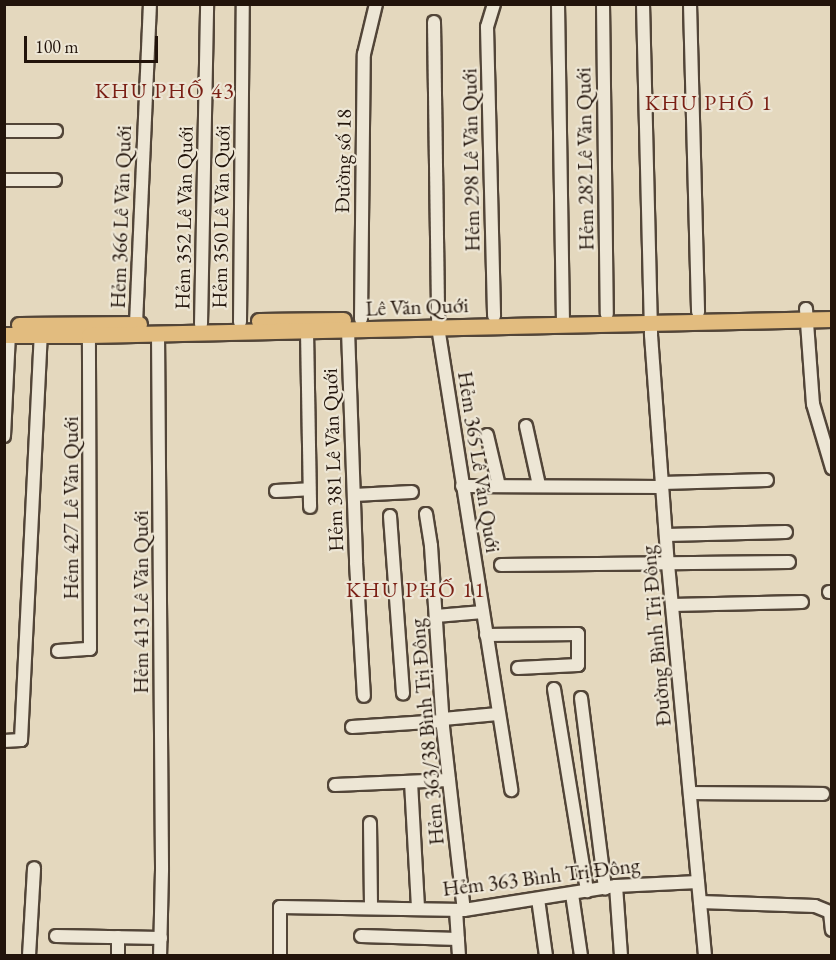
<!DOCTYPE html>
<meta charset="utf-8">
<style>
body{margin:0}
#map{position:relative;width:836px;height:960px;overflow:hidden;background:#e4d8be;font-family:"EB Garamond",serif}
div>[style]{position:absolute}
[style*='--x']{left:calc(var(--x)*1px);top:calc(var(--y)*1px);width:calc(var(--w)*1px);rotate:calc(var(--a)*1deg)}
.roads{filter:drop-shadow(2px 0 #524538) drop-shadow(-2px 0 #524538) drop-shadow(0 2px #524538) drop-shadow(0 -2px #524538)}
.minor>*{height:12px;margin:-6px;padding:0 6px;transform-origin:6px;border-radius:6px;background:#ede6d5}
.major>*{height:15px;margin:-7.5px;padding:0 7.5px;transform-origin:7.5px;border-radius:7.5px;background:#e2bc7f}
span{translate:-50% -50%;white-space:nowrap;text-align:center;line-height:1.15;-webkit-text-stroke:4.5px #ede6d5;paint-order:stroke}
.street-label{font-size:21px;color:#22140b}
.neighbourhood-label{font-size:22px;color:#7a1f14;letter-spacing:1.5px}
.frame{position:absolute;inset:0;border:6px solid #22140b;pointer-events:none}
.scale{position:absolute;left:24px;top:36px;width:134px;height:27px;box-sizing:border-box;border:3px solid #22140b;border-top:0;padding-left:8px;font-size:18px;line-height:21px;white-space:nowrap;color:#22140b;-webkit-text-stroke:4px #ede6d5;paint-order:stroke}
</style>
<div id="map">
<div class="roads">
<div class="minor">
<div style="--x:494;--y:4;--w:24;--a:107"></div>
<div style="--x:487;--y:27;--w:289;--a:88.6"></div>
<div style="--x:558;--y:4;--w:320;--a:89.1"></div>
<div style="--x:603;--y:4;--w:310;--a:89.3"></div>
<div style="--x:643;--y:4;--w:331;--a:88.6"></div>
<div style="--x:651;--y:335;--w:230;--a:85.8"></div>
<div style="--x:668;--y:564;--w:394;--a:84.6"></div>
<div style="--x:690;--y:4;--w:308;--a:88.5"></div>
<div style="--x:434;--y:22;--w:305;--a:89.2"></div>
<div style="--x:438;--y:327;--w:469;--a:81"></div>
<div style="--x:4;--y:131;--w:52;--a:0"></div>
<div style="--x:4;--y:180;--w:51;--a:0"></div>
<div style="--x:806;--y:309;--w:95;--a:85.8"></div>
<div style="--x:813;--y:404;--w:67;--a:73.5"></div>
<div style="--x:361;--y:319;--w:265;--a:-89.4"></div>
<div style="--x:364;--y:54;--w:51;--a:-76.5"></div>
<div style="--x:240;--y:322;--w:318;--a:-89.5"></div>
<div style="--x:136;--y:324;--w:320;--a:-87.5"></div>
<div style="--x:201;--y:324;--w:320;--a:-88.9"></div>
<div style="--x:348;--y:330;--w:233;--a:88"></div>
<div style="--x:356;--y:563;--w:133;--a:86.6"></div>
<div style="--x:307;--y:331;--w:176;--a:89"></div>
<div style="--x:158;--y:333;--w:537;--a:89.57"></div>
<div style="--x:162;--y:870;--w:86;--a:91.3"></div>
<div style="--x:526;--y:426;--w:60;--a:77.6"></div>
<div style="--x:487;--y:435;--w:52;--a:76.8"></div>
<div style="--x:4;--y:436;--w:101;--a:-87.2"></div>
<div style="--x:662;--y:483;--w:105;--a:-1.6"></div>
<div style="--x:462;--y:486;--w:200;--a:0.3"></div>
<div style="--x:276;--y:491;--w:33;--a:-3"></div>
<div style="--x:354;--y:495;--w:58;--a:-3"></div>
<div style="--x:426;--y:514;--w:32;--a:81"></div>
<div style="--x:431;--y:546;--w:181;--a:86.2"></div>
<div style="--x:443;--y:727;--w:184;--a:83.5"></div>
<div style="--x:390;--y:516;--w:178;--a:85.8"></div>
<div style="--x:666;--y:535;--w:120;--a:-1.4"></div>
<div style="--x:501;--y:565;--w:288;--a:-0.6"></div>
<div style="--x:829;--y:592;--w:3;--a:0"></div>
<div style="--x:672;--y:605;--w:130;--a:-1.3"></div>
<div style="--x:436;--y:616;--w:47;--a:-4.9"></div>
<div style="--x:486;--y:635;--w:92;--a:-0.6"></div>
<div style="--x:578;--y:634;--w:31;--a:90"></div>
<div style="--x:578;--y:665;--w:60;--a:177.1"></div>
<div style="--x:58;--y:651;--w:32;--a:-4"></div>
<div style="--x:90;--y:649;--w:314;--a:-90.2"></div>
<div style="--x:554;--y:689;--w:205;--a:80.7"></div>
<div style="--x:581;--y:698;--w:192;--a:82.8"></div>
<div style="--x:443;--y:719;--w:55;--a:-5.2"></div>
<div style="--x:352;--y:727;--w:91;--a:-3.8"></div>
<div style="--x:4;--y:741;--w:17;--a:-3"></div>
<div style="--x:21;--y:740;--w:405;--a:-87.2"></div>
<div style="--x:411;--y:782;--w:127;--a:86.8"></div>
<div style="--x:335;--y:785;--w:114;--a:-2.5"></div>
<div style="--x:690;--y:793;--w:133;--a:0.4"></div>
<div style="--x:370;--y:823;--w:85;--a:89.3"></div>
<div style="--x:616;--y:886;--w:70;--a:85.9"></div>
<div style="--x:572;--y:894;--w:63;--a:81.7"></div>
<div style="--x:538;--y:899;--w:58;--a:82"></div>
<div style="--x:700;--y:902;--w:115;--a:2"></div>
<div style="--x:815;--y:906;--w:16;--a:22"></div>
<div style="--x:830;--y:912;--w:18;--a:84"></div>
<div style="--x:456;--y:910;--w:46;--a:86.3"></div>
<div style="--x:56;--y:936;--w:105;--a:1.1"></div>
<div style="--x:361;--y:936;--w:97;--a:1.8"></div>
<div style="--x:29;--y:956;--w:88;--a:-86.7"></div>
<div style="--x:118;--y:956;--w:19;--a:-90"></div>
<div style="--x:280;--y:956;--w:49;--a:-90"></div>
<div style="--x:280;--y:907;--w:184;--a:0.9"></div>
<div style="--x:464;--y:910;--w:154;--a:-9"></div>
<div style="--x:616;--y:886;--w:82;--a:-2.8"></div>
</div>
<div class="major">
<div style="--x:259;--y:321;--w:84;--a:-0.7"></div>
<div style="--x:19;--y:325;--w:120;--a:-0.5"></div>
<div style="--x:4;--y:335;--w:85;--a:0"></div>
<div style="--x:89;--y:335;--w:743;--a:-1.23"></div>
</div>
</div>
<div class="street-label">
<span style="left:585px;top:159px;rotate:-91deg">Hẻm 282 Lê Văn Quới</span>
<span style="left:471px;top:160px;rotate:-91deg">Hẻm 298 Lê Văn Quới</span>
<span style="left:343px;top:161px;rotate:-89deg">Đường số 18</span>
<span style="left:121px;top:217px;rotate:-88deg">Hẻm 366 Lê Văn Quới</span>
<span style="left:221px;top:217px;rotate:-89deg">Hẻm 350 Lê Văn Quới</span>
<span style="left:184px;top:218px;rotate:-89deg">Hẻm 352 Lê Văn Quới</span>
<span style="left:417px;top:307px;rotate:-2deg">Lê Văn Quới</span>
<span style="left:333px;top:460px;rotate:-92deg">Hẻm 381 Lê Văn Quới</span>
<span style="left:479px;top:462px;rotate:81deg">Hẻm 365 Lê Văn Quới</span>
<span style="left:71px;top:508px;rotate:-90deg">Hẻm 427 Lê Văn Quới</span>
<span style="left:141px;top:602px;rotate:-90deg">Hẻm 413 Lê Văn Quới</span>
<span style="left:656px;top:636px;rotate:-95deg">Đường Bình Trị Đông</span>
<span style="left:427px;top:732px;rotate:-95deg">Hẻm 363/38 Bình Trị Đông</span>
<span style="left:541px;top:877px;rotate:-7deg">Hẻm 363 Bình Trị Đông</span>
</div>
<div class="neighbourhood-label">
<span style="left:165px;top:91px">KHU PHỐ 43</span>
<span style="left:709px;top:103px">KHU PHỐ 1</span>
<span style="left:416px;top:590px">KHU PHỐ 11</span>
</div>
<div class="frame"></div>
<div class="scale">100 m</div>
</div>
